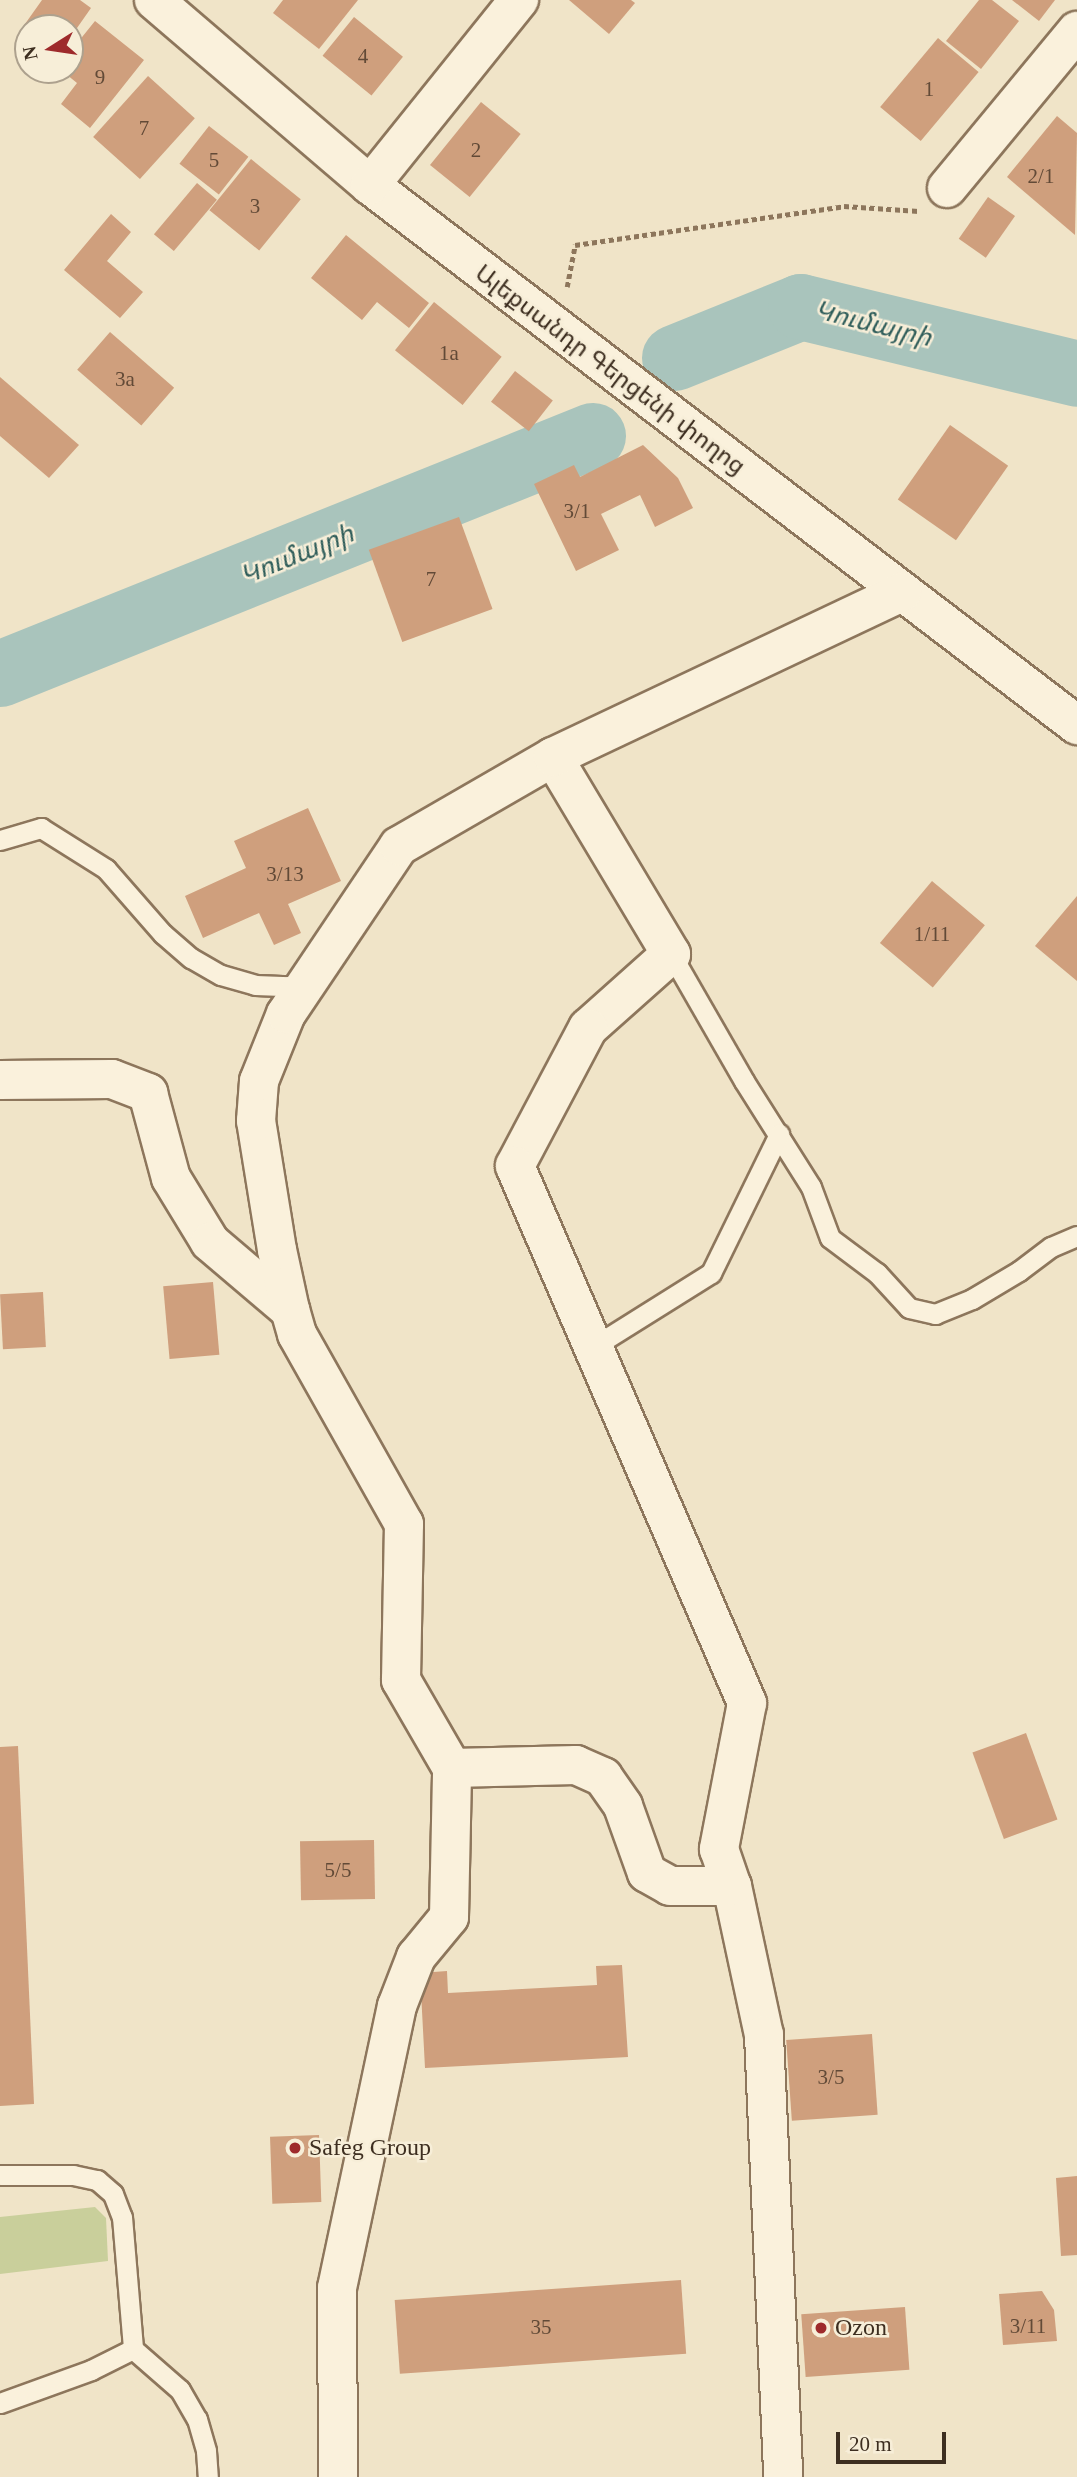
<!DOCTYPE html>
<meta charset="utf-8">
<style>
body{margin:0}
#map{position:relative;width:1077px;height:2477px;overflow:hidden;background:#f0e4c8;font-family:"Times New Roman","Noto Sans Armenian",serif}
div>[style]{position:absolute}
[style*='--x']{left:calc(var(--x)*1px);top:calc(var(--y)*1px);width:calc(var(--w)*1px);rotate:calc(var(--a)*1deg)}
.green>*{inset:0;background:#c9cf9b}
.river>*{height:66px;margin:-33px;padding:0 33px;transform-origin:33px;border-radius:33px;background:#a9c4bc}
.building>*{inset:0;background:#cf9f7d;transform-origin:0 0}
.path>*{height:4.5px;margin-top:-2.25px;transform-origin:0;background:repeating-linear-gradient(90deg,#8d765c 0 5px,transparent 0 8.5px)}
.roads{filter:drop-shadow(2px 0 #8d765c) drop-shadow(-2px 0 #8d765c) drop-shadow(0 2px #8d765c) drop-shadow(0 -2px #8d765c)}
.lane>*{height:19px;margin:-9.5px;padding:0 9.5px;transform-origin:9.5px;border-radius:9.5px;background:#faf1dc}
.street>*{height:38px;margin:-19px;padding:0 19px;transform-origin:19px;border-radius:19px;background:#faf1dc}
.dots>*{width:19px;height:19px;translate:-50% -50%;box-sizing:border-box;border:4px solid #f7eed8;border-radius:50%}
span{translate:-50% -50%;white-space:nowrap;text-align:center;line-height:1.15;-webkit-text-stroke:5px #f7eed8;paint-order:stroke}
.number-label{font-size:21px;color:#624a37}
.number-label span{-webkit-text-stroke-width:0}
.street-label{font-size:24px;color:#3d2e20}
.poi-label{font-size:24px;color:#3d2e20}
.left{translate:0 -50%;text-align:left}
.water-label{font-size:26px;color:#2f5d5a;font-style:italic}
.north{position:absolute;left:14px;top:14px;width:70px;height:70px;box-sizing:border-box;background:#f7eed8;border:2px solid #ada18e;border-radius:50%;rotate:258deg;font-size:19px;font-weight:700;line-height:28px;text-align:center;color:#3d2e20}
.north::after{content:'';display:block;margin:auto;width:24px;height:32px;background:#9e2a2b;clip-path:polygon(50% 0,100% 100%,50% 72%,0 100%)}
.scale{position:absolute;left:836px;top:2432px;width:110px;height:32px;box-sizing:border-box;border:4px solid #3d2e20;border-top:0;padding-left:9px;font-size:21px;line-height:24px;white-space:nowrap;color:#3d2e20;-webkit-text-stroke:5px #f7eed8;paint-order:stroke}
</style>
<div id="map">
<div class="green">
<div style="clip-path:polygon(95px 2207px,106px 2218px,108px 2261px,0 2274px,0 2217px)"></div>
</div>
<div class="river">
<div style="--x:675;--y:358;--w:136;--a:-22"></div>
<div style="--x:801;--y:307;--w:284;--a:13.6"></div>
<div style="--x:0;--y:674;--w:639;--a:-21.87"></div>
</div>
<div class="building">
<div style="clip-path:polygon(42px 0,80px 0,91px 8px,70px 38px,70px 28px,28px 28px,28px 36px,20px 31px)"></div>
<div style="clip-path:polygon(283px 0,358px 0,319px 49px,273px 13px)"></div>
<div style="clip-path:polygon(569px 0,631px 0,635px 3px,609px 34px)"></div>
<div style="clip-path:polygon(979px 0,992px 0,1019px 21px,981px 69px,946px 41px)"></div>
<div style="clip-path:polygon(1012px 0,1055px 0,1039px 21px)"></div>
<div style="left:354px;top:17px;width:63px;height:50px;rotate:39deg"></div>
<div style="clip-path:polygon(95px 21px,144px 60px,90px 128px,61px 104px,77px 83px,61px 70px,70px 70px,70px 52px)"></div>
<div style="left:938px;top:38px;width:53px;height:90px;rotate:40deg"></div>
<div style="left:148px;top:76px;width:63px;height:82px;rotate:42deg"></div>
<div style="left:481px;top:102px;width:51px;height:81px;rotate:39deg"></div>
<div style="clip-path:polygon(1057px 116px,1077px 133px,1075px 235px,1007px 177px)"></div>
<div style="left:209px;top:126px;width:50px;height:48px;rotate:38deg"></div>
<div style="left:251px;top:159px;width:64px;height:66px;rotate:39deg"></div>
<div style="left:197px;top:183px;width:26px;height:67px;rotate:40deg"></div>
<div style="left:988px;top:197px;width:33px;height:51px;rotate:35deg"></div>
<div style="clip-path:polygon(111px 214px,131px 232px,107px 261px,143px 292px,120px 318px,64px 270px)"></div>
<div style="clip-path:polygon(346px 235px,429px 303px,409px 328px,377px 302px,362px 320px,311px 278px)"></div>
<div style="left:434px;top:302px;width:87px;height:62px;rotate:39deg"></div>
<div style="left:110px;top:332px;width:85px;height:50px;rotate:41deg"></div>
<div style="left:515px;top:371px;width:48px;height:39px;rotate:38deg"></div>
<div style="clip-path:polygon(0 377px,79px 445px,49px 478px,0 436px)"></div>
<div style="left:950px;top:425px;width:71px;height:91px;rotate:35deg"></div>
<div style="clip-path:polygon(643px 445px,678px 478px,693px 508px,655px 527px,640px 495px,601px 514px,619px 550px,576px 571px,534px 484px,574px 465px,580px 477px)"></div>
<div style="left:459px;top:517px;width:98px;height:96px;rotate:70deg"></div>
<div style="clip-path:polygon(308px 808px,341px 881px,288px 904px,301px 933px,274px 945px,259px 913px,203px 938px,185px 896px,246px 868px,234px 841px)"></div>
<div style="left:932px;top:881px;width:69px;height:81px;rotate:40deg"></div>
<div style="clip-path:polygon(1077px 896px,1077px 981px,1035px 946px)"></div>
<div style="left:213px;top:1282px;width:73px;height:50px;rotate:85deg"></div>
<div style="left:43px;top:1292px;width:55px;height:43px;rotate:87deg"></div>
<div style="left:1026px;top:1733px;width:92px;height:57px;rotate:70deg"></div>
<div style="clip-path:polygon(18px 1746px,34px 2104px,0 2106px,0 1747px)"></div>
<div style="left:374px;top:1840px;width:59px;height:74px;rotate:89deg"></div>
<div style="clip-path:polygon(622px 1965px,628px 2057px,425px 2068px,420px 1973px,447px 1971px,448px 1993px,597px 1985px,596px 1966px)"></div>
<div style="left:872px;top:2034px;width:81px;height:86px;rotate:86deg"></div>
<div style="left:319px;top:2135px;width:67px;height:49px;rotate:88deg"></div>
<div style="clip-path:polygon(1077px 2176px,1077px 2255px,1061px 2256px,1056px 2178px)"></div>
<div style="left:681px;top:2280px;width:74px;height:287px;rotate:86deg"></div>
<div style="clip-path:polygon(1042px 2291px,1054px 2310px,1057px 2341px,1003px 2345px,999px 2294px)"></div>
<div style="left:905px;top:2307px;width:63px;height:104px;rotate:86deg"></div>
</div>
<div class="path">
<div style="--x:567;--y:287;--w:43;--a:-79.2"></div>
<div style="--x:575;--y:245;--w:272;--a:-8.2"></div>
<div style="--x:844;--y:206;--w:75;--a:3.8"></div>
</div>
<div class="roads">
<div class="lane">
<div style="--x:0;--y:840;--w:43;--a:-16.3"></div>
<div style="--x:41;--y:828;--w:77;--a:32.2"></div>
<div style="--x:106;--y:869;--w:86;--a:48.8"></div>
<div style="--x:163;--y:934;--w:37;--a:41"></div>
<div style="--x:191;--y:958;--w:34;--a:30"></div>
<div style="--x:221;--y:975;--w:35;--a:16"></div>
<div style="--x:255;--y:985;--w:34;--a:2"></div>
<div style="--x:289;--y:986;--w:17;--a:-17"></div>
<div style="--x:671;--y:954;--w:146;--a:60.1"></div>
<div style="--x:744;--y:1081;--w:125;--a:57.7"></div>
<div style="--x:811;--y:1187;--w:54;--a:69.6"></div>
<div style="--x:830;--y:1238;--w:59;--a:36.7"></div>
<div style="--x:877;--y:1273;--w:47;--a:47.6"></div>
<div style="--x:909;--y:1308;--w:27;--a:13"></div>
<div style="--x:935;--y:1314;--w:40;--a:-22"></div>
<div style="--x:972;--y:1299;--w:55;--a:-30.8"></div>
<div style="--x:1019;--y:1271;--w:40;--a:-37"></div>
<div style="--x:1051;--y:1247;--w:28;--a:-23"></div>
<div style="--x:593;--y:1347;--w:139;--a:-32.1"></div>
<div style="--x:711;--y:1273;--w:155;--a:-63.9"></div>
<div style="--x:0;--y:2175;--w:73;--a:0"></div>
<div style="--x:73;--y:2175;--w:25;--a:12"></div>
<div style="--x:97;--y:2180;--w:21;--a:41"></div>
<div style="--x:113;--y:2194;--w:25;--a:69"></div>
<div style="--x:122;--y:2217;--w:132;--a:85.2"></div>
<div style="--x:133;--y:2349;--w:62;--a:41.1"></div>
<div style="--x:180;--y:2390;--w:34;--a:60"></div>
<div style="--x:197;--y:2419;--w:33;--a:74"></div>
<div style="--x:206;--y:2451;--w:26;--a:86"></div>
<div style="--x:0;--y:2403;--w:97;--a:-19.9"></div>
<div style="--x:91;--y:2370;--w:47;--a:-26.6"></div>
</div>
<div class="street">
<div style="--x:154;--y:0;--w:284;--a:40.6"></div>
<div style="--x:370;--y:185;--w:890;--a:37.37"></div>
<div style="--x:370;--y:185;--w:238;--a:-51.2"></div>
<div style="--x:947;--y:188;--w:204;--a:-50.4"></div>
<div style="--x:553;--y:757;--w:230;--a:59.1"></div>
<div style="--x:671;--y:954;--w:111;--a:138.3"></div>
<div style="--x:588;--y:1028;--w:156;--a:117.9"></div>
<div style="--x:515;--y:1166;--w:585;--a:66.63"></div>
<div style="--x:747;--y:1703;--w:149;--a:100.9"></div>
<div style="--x:719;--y:1849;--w:39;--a:71"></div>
<div style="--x:732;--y:1886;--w:152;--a:77.9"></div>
<div style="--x:764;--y:2035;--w:442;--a:87.5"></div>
<div style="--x:0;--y:1080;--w:112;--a:-0.5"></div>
<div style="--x:112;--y:1079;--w:39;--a:21"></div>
<div style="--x:148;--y:1093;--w:88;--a:74.9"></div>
<div style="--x:171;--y:1178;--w:75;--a:58.6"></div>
<div style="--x:210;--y:1242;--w:105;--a:40.4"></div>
<div style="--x:452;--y:1768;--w:124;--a:-1.4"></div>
<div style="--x:576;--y:1765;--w:30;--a:24"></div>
<div style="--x:603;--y:1777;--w:35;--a:55"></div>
<div style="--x:623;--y:1806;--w:71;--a:70.3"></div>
<div style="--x:647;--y:1873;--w:26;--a:29"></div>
<div style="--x:670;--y:1886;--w:62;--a:0"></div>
<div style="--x:338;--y:2477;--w:189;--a:-90.3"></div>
<div style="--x:337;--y:2288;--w:288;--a:-78"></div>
<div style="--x:397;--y:2006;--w:53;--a:-68.8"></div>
<div style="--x:416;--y:1957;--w:52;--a:-50.5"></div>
<div style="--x:449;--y:1917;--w:149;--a:-88.8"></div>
<div style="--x:452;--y:1768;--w:102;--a:-120.1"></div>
<div style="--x:401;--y:1680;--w:156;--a:-88.9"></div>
<div style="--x:404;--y:1524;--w:218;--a:-119.4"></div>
<div style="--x:297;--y:1334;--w:25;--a:-106"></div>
<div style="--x:290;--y:1310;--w:61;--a:-102.2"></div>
<div style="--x:277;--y:1250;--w:131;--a:-99.2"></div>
<div style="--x:256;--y:1121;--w:40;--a:-85.7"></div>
<div style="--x:259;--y:1081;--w:72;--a:-68.1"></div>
<div style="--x:286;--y:1014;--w:202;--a:-56.1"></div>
<div style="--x:399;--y:846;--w:178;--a:-30"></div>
<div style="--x:553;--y:757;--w:386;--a:-25.3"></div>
</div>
</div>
<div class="dots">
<div style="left:295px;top:2148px;background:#9e2a2b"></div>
<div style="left:821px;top:2328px;background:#9e2a2b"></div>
</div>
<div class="number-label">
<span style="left:363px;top:56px">4</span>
<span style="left:100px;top:77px">9</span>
<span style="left:929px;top:89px">1</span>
<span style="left:144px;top:128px">7</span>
<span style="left:476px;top:150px">2</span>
<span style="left:214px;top:160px">5</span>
<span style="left:1041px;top:176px">2/1</span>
<span style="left:255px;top:206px">3</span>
<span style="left:449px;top:353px">1a</span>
<span style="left:125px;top:379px">3a</span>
<span style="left:577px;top:511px">3/1</span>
<span style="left:431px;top:579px">7</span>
<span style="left:285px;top:874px">3/13</span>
<span style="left:932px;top:934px">1/11</span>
<span style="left:338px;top:1870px">5/5</span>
<span style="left:831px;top:2077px">3/5</span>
<span style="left:1028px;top:2326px">3/11</span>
<span style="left:541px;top:2327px">35</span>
</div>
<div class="street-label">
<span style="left:610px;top:370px;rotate:37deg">Ալեքսանդր Գերցենի փողոց</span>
</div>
<div class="poi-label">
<span class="left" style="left:309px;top:2148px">Safeg Group</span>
<span class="left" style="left:835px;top:2328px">Ozon</span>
</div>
<div class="water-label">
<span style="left:873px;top:324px;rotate:14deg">Կումայրի</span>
<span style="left:297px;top:555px;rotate:-22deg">Կումայրի</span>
</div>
<div class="north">N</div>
<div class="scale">20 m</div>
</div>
